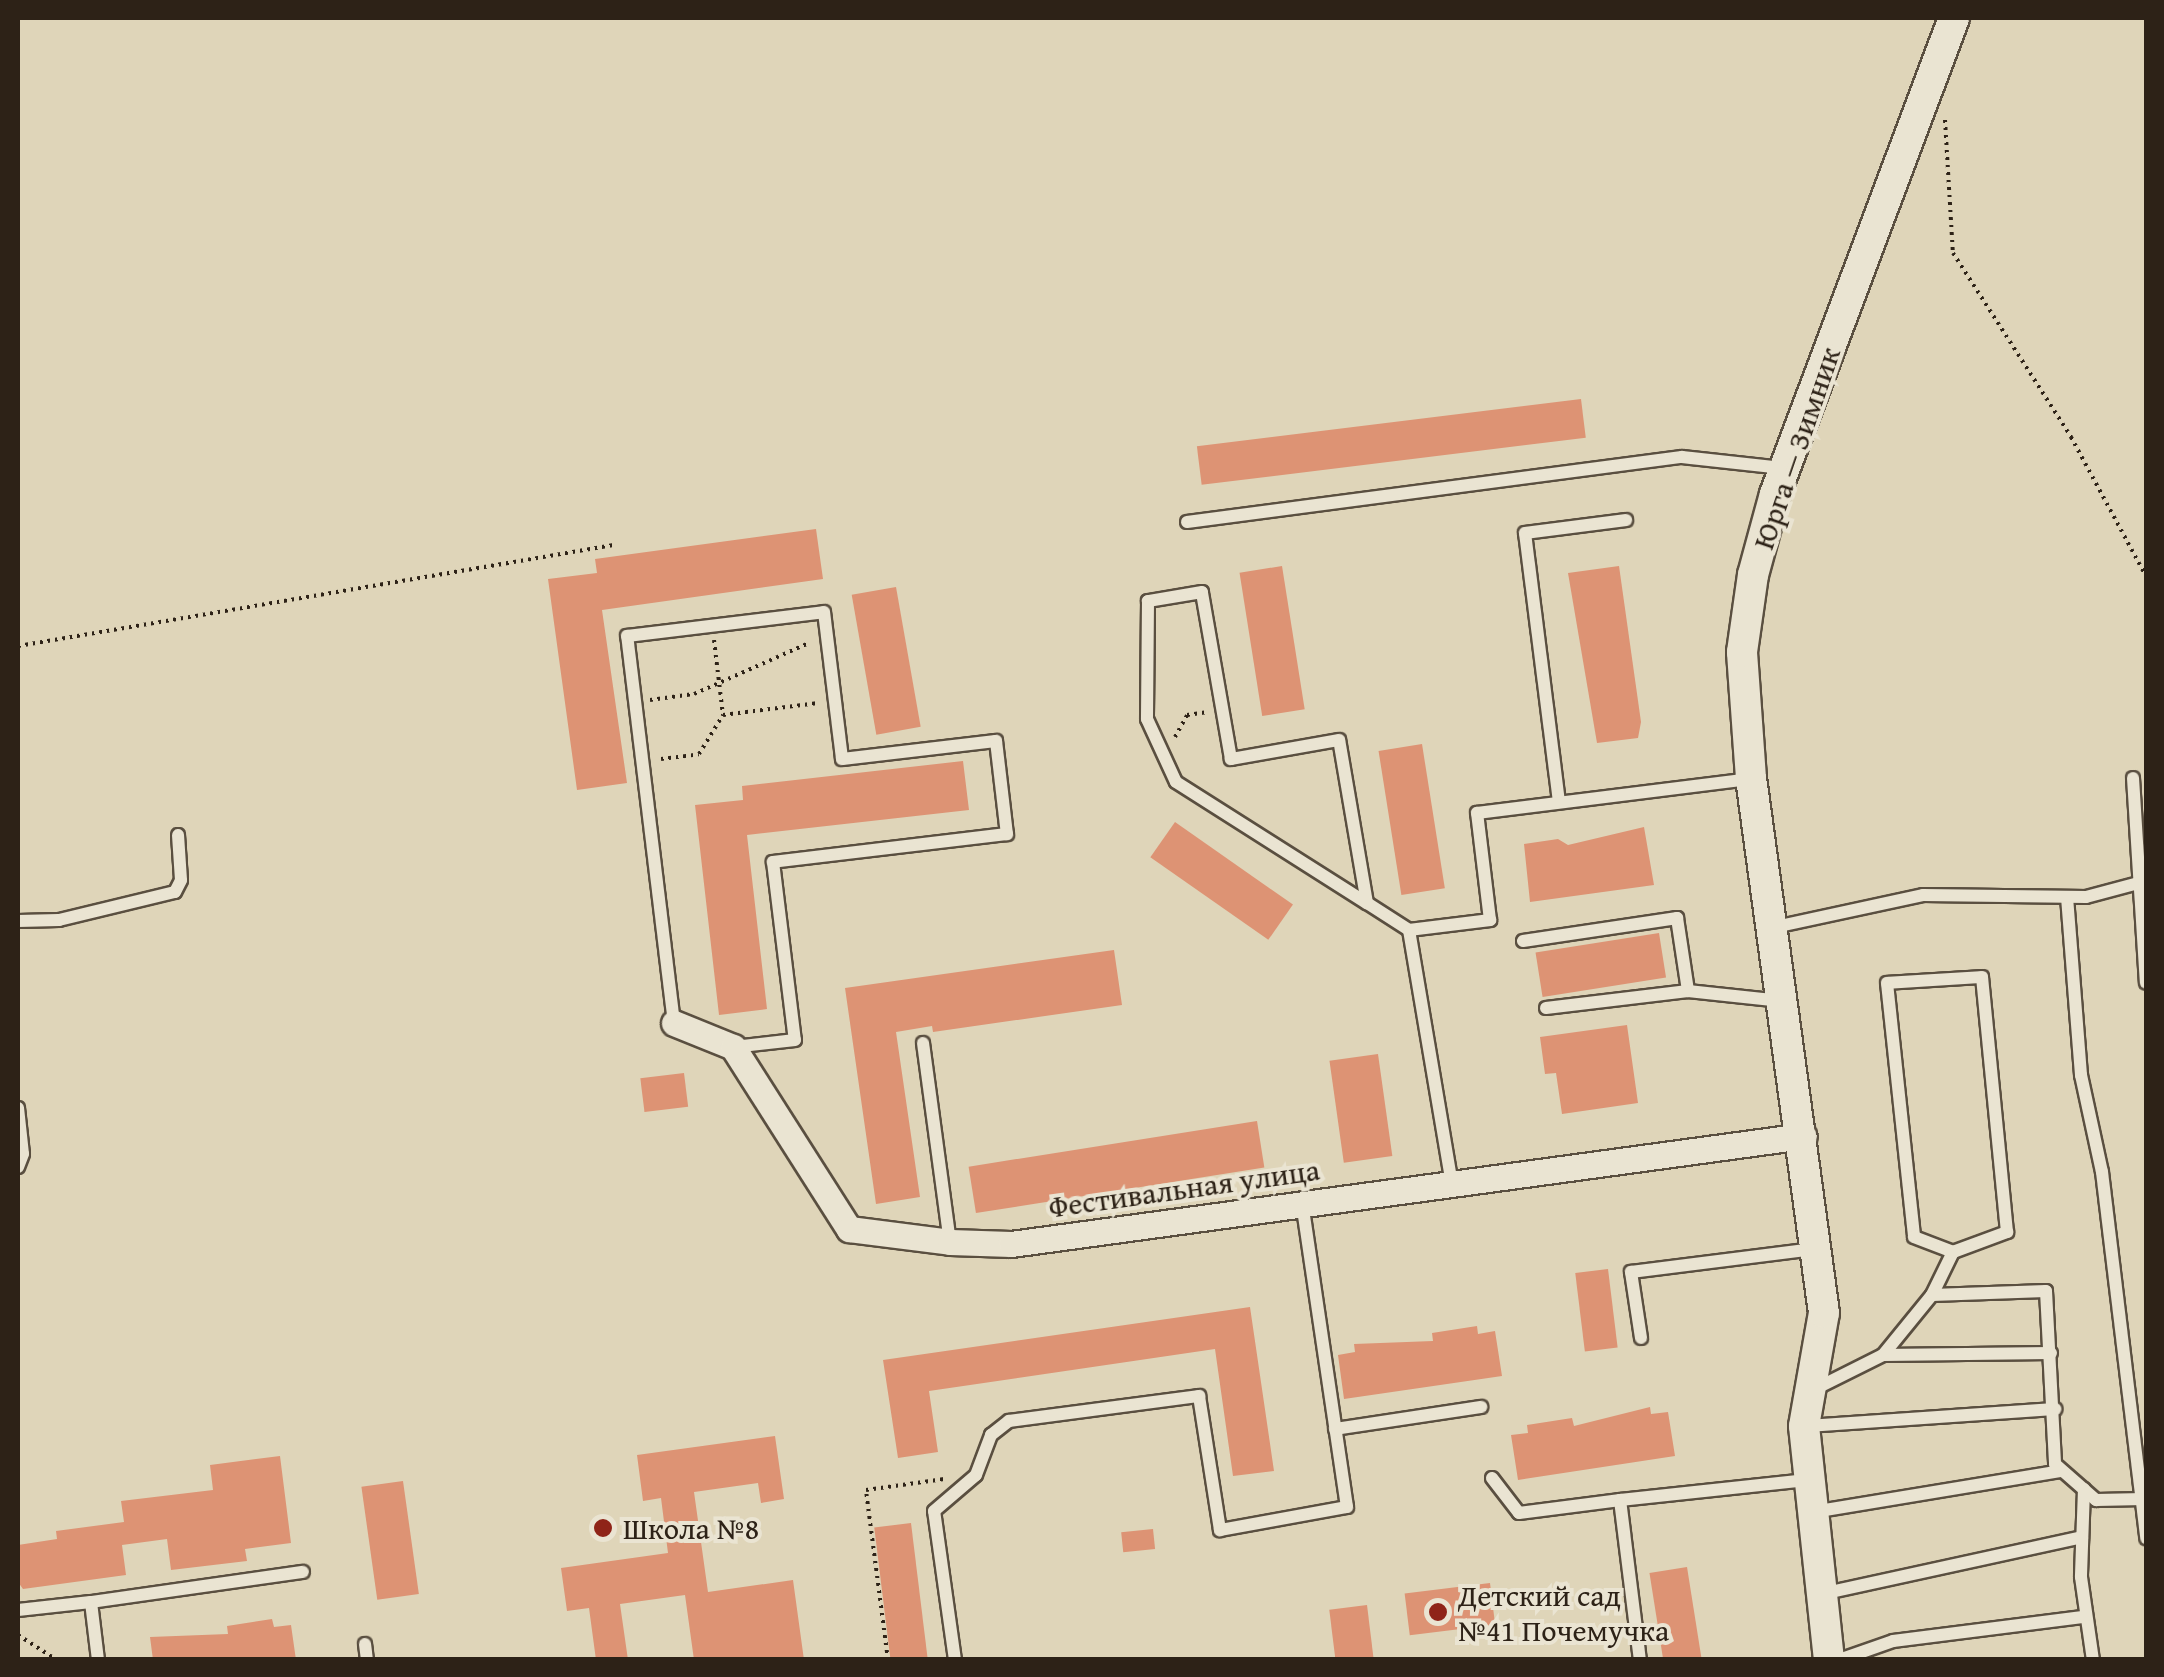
<!DOCTYPE html>
<meta charset="utf-8">
<style>
body{margin:0}
#map{position:relative;width:2164px;height:1677px;overflow:hidden;background:#dfd5b9;font-family:"Gentium Book Plus",serif}
div>[style]{position:absolute}
[style*='--x']{left:calc(var(--x)*1px);top:calc(var(--y)*1px);width:calc(var(--w)*1px);rotate:calc(var(--a)*1deg)}
.building>*{inset:0;background:#dd9374;transform-origin:0 0}
.path>*{height:4px;margin-top:-2px;transform-origin:0;background:repeating-linear-gradient(90deg,#2d2217 0 2.5px,transparent 0 7.5px)}
.roads{filter:drop-shadow(2px 0 #5a4f40) drop-shadow(-2px 0 #5a4f40) drop-shadow(0 2px #5a4f40) drop-shadow(0 -2px #5a4f40)}
.service>*{height:12px;margin:-6px;padding:0 6px;transform-origin:6px;border-radius:6px;background:#eae4d2}
.minor>*{height:25px;margin:-12.5px;padding:0 12.5px;transform-origin:12.5px;border-radius:12.5px;background:#eae4d2}
.tertiary>*{height:30px;margin:-15px;padding:0 15px;transform-origin:15px;border-radius:15px;background:#eae4d2}
.dots>*{width:28px;height:28px;translate:-50% -50%;box-sizing:border-box;border:5px solid #eae4d2;border-radius:50%}
span{translate:-50% -50%;white-space:nowrap;text-align:center;line-height:1.15;-webkit-text-stroke:8px #eae4d2;paint-order:stroke}
.street-label{font-size:30px;color:#2d2217}
.poi-label{font-size:30px;color:#2d2217}
.left{translate:0 -50%;text-align:left}
.frame{position:absolute;inset:0;border:20px solid #2d2217;pointer-events:none}
</style>
<div id="map">
<div class="building">
<div style="left:1581px;top:399px;width:39px;height:387px;rotate:83deg"></div>
<div style="clip-path:polygon(816px 529px,823px 579px,602px 610px,627px 783px,577px 790px,548px 579px,597px 573px,595px 559px)"></div>
<div style="left:1282px;top:566px;width:145px;height:43px;rotate:81deg"></div>
<div style="clip-path:polygon(1619px 566px,1641px 722px,1638px 738px,1597px 743px,1568px 573px)"></div>
<div style="left:896px;top:587px;width:142px;height:45px;rotate:80deg"></div>
<div style="left:1422px;top:744px;width:146px;height:44px;rotate:81deg"></div>
<div style="clip-path:polygon(963px 761px,969px 810px,747px 835px,767px 1009px,719px 1015px,695px 805px,743px 800px,742px 786px)"></div>
<div style="left:1175px;top:822px;width:144px;height:43px;rotate:35deg"></div>
<div style="clip-path:polygon(1644px 827px,1654px 885px,1530px 902px,1524px 844px,1558px 839px,1568px 845px)"></div>
<div style="left:1659px;top:933px;width:45px;height:125px;rotate:81deg"></div>
<div style="clip-path:polygon(1114px 950px,1122px 1005px,933px 1032px,932px 1026px,896px 1032px,920px 1197px,876px 1204px,845px 988px)"></div>
<div style="clip-path:polygon(1627px 1025px,1638px 1103px,1562px 1114px,1556px 1073px,1545px 1074px,1540px 1037px)"></div>
<div style="left:1378px;top:1054px;width:103px;height:49px;rotate:82deg"></div>
<div style="left:684px;top:1073px;width:34px;height:44px;rotate:83deg"></div>
<div style="left:1257px;top:1121px;width:47px;height:292px;rotate:81deg"></div>
<div style="left:1608px;top:1269px;width:79px;height:33px;rotate:83deg"></div>
<div style="clip-path:polygon(1250px 1307px,1274px 1471px,1233px 1476px,1215px 1349px,929px 1391px,938px 1452px,898px 1458px,883px 1360px)"></div>
<div style="clip-path:polygon(1477px 1326px,1478px 1334px,1495px 1331px,1502px 1376px,1344px 1399px,1338px 1355px,1355px 1352px,1354px 1344px,1433px 1341px,1432px 1333px)"></div>
<div style="clip-path:polygon(1650px 1407px,1651px 1414px,1668px 1412px,1675px 1456px,1518px 1480px,1511px 1435px,1528px 1433px,1527px 1425px,1572px 1418px,1574px 1426px)"></div>
<div style="clip-path:polygon(775px 1436px,784px 1499px,761px 1503px,758px 1483px,694px 1492px,708px 1592px,793px 1580px,804px 1660px,694px 1660px,685px 1595px,620px 1604px,628px 1660px,596px 1660px,589px 1608px,567px 1611px,561px 1568px,668px 1553px,661px 1498px,643px 1501px,637px 1455px)"></div>
<div style="clip-path:polygon(280px 1456px,291px 1543px,245px 1549px,247px 1561px,171px 1570px,167px 1539px,122px 1545px,126px 1575px,23px 1589px,18px 1582px,18px 1545px,57px 1539px,56px 1531px,124px 1522px,121px 1501px,213px 1490px,210px 1465px)"></div>
<div style="left:403px;top:1481px;width:114px;height:42px;rotate:82deg"></div>
<div style="left:911px;top:1523px;width:138px;height:37px;rotate:83deg"></div>
<div style="left:1153px;top:1529px;width:20px;height:32px;rotate:84deg"></div>
<div style="left:1687px;top:1567px;width:94px;height:38px;rotate:81deg"></div>
<div style="left:1490px;top:1583px;width:42px;height:86px;rotate:83deg"></div>
<div style="left:1367px;top:1605px;width:55px;height:38px;rotate:83deg"></div>
<div style="clip-path:polygon(272px 1619px,274px 1627px,291px 1625px,296px 1660px,153px 1660px,150px 1637px,228px 1634px,227px 1626px)"></div>
</div>
<div class="path">
<div style="--x:1945;--y:120;--w:133;--a:86.6"></div>
<div style="--x:1953;--y:253;--w:219;--a:57.3"></div>
<div style="--x:2071;--y:437;--w:158;--a:61.7"></div>
<div style="--x:714;--y:640;--w:76;--a:83.2"></div>
<div style="--x:723;--y:715;--w:96;--a:-7.2"></div>
<div style="--x:18;--y:646;--w:604;--a:-9.62"></div>
<div style="--x:650;--y:700;--w:44;--a:-7.8"></div>
<div style="--x:694;--y:694;--w:126;--a:-23.9"></div>
<div style="--x:1175;--y:737;--w:25;--a:-61"></div>
<div style="--x:1187;--y:715;--w:21;--a:-8"></div>
<div style="--x:661;--y:759;--w:38;--a:-7"></div>
<div style="--x:699;--y:754;--w:46;--a:-58.4"></div>
<div style="--x:18;--y:1635;--w:46;--a:32.7"></div>
<div style="--x:888;--y:1660;--w:171;--a:-97.4"></div>
<div style="--x:866;--y:1490;--w:79;--a:-8"></div>
</div>
<div class="roads">
<div class="service">
<div style="--x:1187;--y:522;--w:499;--a:-7.5"></div>
<div style="--x:1682;--y:457;--w:101;--a:6.3"></div>
<div style="--x:2133;--y:778;--w:205;--a:86.4"></div>
<div style="--x:1559;--y:802;--w:271;--a:-97.2"></div>
<div style="--x:1525;--y:533;--w:102;--a:-7.3"></div>
<div style="--x:2067;--y:897;--w:179;--a:85.5"></div>
<div style="--x:2081;--y:1075;--w:99;--a:77.8"></div>
<div style="--x:2102;--y:1172;--w:369;--a:83.1"></div>
<div style="--x:1367;--y:903;--w:165;--a:-99.7"></div>
<div style="--x:1339;--y:740;--w:110;--a:170"></div>
<div style="--x:1231;--y:759;--w:169;--a:-99.9"></div>
<div style="--x:1202;--y:592;--w:55;--a:170.5"></div>
<div style="--x:1148;--y:601;--w:118;--a:90.5"></div>
<div style="--x:1147;--y:719;--w:69;--a:65.3"></div>
<div style="--x:1176;--y:782;--w:226;--a:32.4"></div>
<div style="--x:1367;--y:903;--w:50;--a:32.7"></div>
<div style="--x:1409;--y:930;--w:258;--a:80.4"></div>
<div style="--x:18;--y:921;--w:41;--a:-1.4"></div>
<div style="--x:59;--y:920;--w:119;--a:-13.6"></div>
<div style="--x:175;--y:892;--w:13;--a:-63"></div>
<div style="--x:181;--y:880;--w:45;--a:-93.8"></div>
<div style="--x:1775;--y:927;--w:151;--a:-12.2"></div>
<div style="--x:1923;--y:895;--w:163;--a:0.7"></div>
<div style="--x:2086;--y:897;--w:62;--a:-14.9"></div>
<div style="--x:1409;--y:930;--w:82;--a:-7"></div>
<div style="--x:1490;--y:920;--w:108;--a:-96.9"></div>
<div style="--x:1477;--y:813;--w:274;--a:-7.1"></div>
<div style="--x:1523;--y:941;--w:156;--a:-8.5"></div>
<div style="--x:1677;--y:918;--w:74;--a:81.4"></div>
<div style="--x:1546;--y:1008;--w:143;--a:-6.8"></div>
<div style="--x:1688;--y:991;--w:94;--a:6.1"></div>
<div style="--x:674;--y:1023;--w:390;--a:-96.9"></div>
<div style="--x:627;--y:636;--w:198;--a:-6.9"></div>
<div style="--x:824;--y:612;--w:148;--a:83"></div>
<div style="--x:842;--y:759;--w:155;--a:-6.7"></div>
<div style="--x:996;--y:741;--w:94;--a:83.3"></div>
<div style="--x:1007;--y:834;--w:236;--a:173.2"></div>
<div style="--x:773;--y:862;--w:179;--a:83"></div>
<div style="--x:795;--y:1040;--w:61;--a:173.5"></div>
<div style="--x:923;--y:1043;--w:201;--a:82.3"></div>
<div style="--x:18;--y:1108;--w:46;--a:83.8"></div>
<div style="--x:23;--y:1154;--w:14;--a:111"></div>
<div style="--x:1932;--y:1295;--w:48;--a:-64"></div>
<div style="--x:1953;--y:1252;--w:58;--a:-20.3"></div>
<div style="--x:2007;--y:1232;--w:256;--a:-95.6"></div>
<div style="--x:1982;--y:977;--w:95;--a:176.4"></div>
<div style="--x:1887;--y:983;--w:255;--a:83.9"></div>
<div style="--x:1914;--y:1237;--w:42;--a:21"></div>
<div style="--x:1641;--y:1338;--w:67;--a:-98.6"></div>
<div style="--x:1631;--y:1272;--w:184;--a:-7.2"></div>
<div style="--x:1883;--y:1355;--w:168;--a:-0.7"></div>
<div style="--x:1813;--y:1390;--w:78;--a:-26.6"></div>
<div style="--x:1883;--y:1355;--w:77;--a:-50.8"></div>
<div style="--x:1932;--y:1295;--w:114;--a:-2"></div>
<div style="--x:2046;--y:1291;--w:173;--a:87"></div>
<div style="--x:2055;--y:1464;--w:55;--a:41.3"></div>
<div style="--x:2096;--y:1500;--w:48;--a:-1.2"></div>
<div style="--x:1806;--y:1426;--w:250;--a:-3.9"></div>
<div style="--x:1335;--y:1429;--w:148;--a:-8.6"></div>
<div style="--x:1492;--y:1478;--w:44;--a:52.4"></div>
<div style="--x:1519;--y:1513;--w:102;--a:-7.3"></div>
<div style="--x:1620;--y:1500;--w:161;--a:82.9"></div>
<div style="--x:2084;--y:1489;--w:88;--a:92"></div>
<div style="--x:2081;--y:1577;--w:84;--a:81.8"></div>
<div style="--x:1620;--y:1500;--w:188;--a:-6.1"></div>
<div style="--x:1813;--y:1512;--w:252;--a:-9.4"></div>
<div style="--x:1821;--y:1594;--w:267;--a:-12.3"></div>
<div style="--x:18;--y:1610;--w:73;--a:-6.3"></div>
<div style="--x:365;--y:1644;--w:16;--a:83"></div>
<div style="--x:98;--y:1660;--w:58;--a:-96.9"></div>
<div style="--x:91;--y:1602;--w:214;--a:-8.1"></div>
<div style="--x:955;--y:1660;--w:150;--a:-98"></div>
<div style="--x:934;--y:1511;--w:55;--a:-40.6"></div>
<div style="--x:976;--y:1475;--w:43;--a:-69.4"></div>
<div style="--x:991;--y:1435;--w:23;--a:-38"></div>
<div style="--x:1009;--y:1421;--w:192;--a:-7.5"></div>
<div style="--x:1199;--y:1396;--w:136;--a:81.1"></div>
<div style="--x:1220;--y:1530;--w:129;--a:-10.3"></div>
<div style="--x:1347;--y:1507;--w:306;--a:-98.4"></div>
<div style="--x:1839;--y:1660;--w:57;--a:-19.4"></div>
<div style="--x:1893;--y:1641;--w:193;--a:-7.2"></div>
</div>
<div class="minor">
<div style="--x:674;--y:1023;--w:64;--a:22.1"></div>
<div style="--x:733;--y:1047;--w:216;--a:57.5"></div>
<div style="--x:849;--y:1229;--w:102;--a:7.3"></div>
<div style="--x:950;--y:1242;--w:61;--a:1.9"></div>
<div style="--x:1011;--y:1244;--w:800;--a:-7.76"></div>
</div>
<div class="tertiary">
<div style="--x:1829;--y:1660;--w:235;--a:-96.1"></div>
<div style="--x:1804;--y:1426;--w:115;--a:-80"></div>
<div style="--x:1824;--y:1313;--w:540;--a:-97.77"></div>
<div style="--x:1751;--y:778;--w:126;--a:-94.1"></div>
<div style="--x:1742;--y:652;--w:78;--a:-81.9"></div>
<div style="--x:1753;--y:575;--w:84;--a:-74.8"></div>
<div style="--x:1775;--y:494;--w:509;--a:-69.39"></div>
</div>
</div>
<div class="dots">
<div style="left:603px;top:1528px;background:#8f2418"></div>
<div style="left:1438px;top:1612px;background:#8f2418"></div>
</div>
<div class="street-label">
<span style="left:1796px;top:448px;rotate:-71deg">Юрга — Зимник</span>
<span style="left:1184px;top:1188px;rotate:-8deg">Фестивальная улица</span>
</div>
<div class="poi-label">
<span class="left" style="left:623px;top:1528px">Школа №8</span>
<span class="left" style="left:1458px;top:1612px">Детский сад<br>№41 Почемучка</span>
</div>
<div class="frame"></div>
</div>
